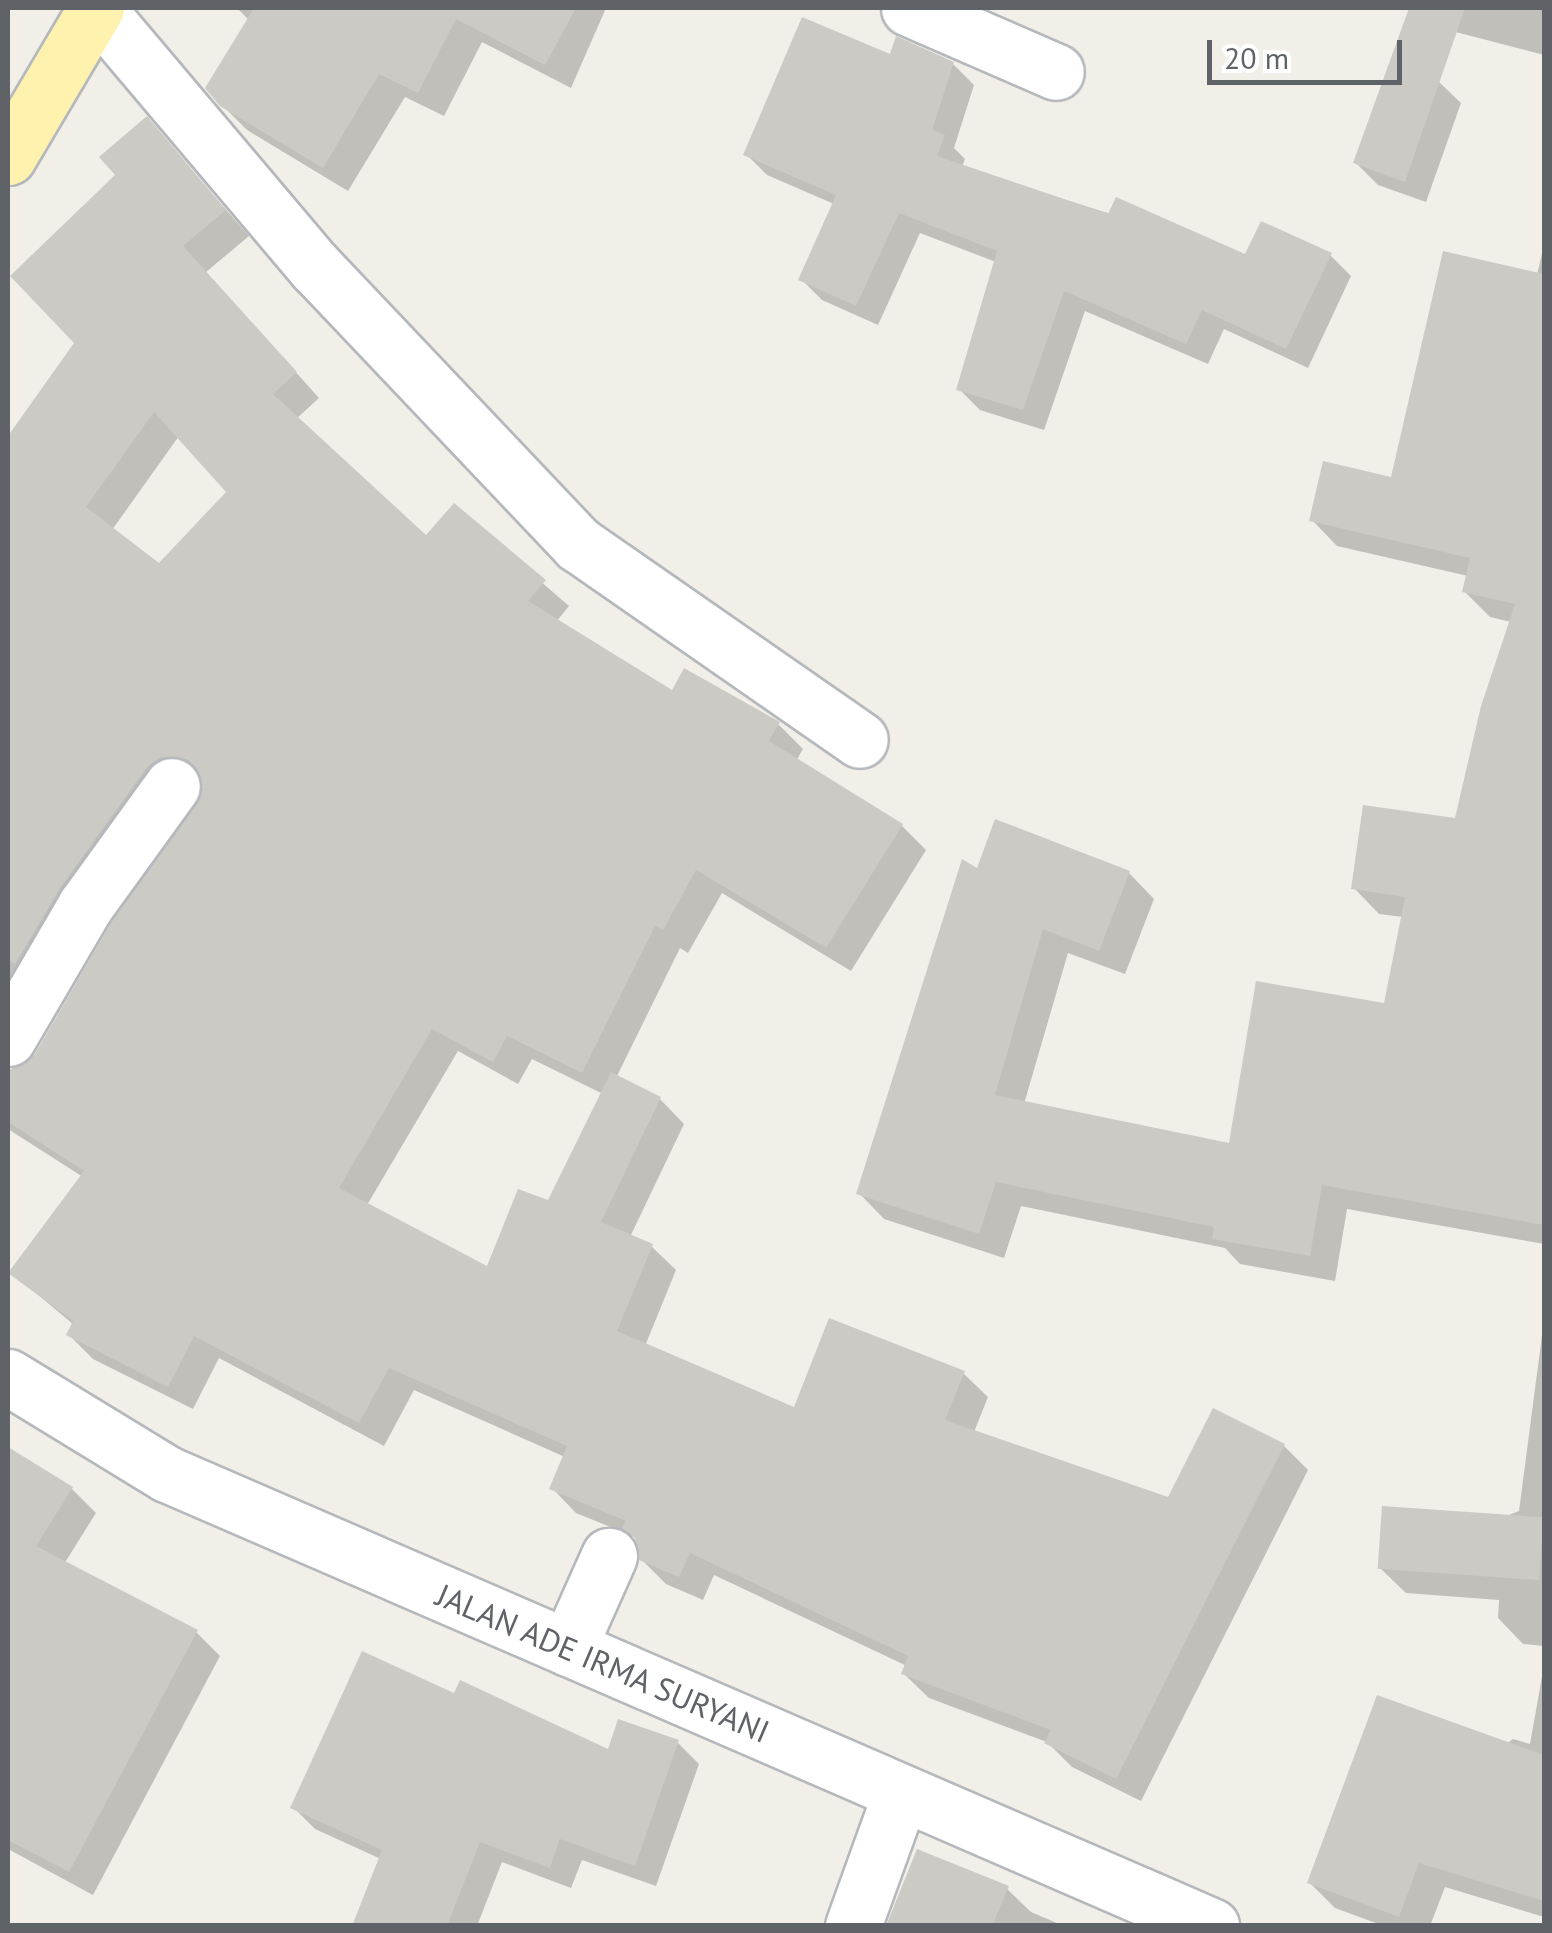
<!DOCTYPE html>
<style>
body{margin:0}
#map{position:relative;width:1552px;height:1933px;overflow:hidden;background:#f1efe8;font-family:"PT Sans",sans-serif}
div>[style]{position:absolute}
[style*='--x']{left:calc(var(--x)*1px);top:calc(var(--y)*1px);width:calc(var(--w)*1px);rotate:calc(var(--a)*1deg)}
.shadow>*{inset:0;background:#0003}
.building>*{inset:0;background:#cccac5;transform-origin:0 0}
.roads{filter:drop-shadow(2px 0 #b5b8bc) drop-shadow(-2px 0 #b5b8bc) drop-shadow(0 2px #b5b8bc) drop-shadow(0 -2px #b5b8bc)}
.minor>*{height:55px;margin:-27.5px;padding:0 27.5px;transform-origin:27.5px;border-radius:27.5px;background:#fff}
.major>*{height:55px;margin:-27.5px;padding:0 27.5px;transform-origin:27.5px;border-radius:27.5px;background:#fff2af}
span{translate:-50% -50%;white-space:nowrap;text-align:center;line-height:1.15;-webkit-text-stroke:9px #fff;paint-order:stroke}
.street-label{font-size:32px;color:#5f6368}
.frame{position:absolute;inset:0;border:10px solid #5f6368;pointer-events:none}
.scale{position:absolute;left:1207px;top:40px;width:195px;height:45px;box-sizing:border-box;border:5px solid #5f6368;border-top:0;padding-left:12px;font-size:30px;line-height:35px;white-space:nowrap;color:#5f6368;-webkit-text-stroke:8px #fff;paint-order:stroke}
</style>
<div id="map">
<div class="shadow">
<div style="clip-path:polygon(237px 8px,606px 8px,571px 88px,482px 42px,444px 116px,405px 97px,348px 191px,247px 130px,221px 104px,249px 20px)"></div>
<div style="clip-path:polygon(1426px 8px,1544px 8px,1544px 55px,1448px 30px)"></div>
<div style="clip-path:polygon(892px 58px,953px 64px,974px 85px,954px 148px,965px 159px,962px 167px,1246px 257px,1330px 255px,1351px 276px,1308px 368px,1224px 329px,1208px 364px,1085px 311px,1044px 430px,980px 410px,959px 389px,996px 262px,920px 233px,878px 325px,822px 300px,801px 279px,834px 204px,767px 175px,746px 154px)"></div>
<div style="clip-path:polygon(1439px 82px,1461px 103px,1426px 202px,1378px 185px,1356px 163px)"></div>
<div style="clip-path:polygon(evenodd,147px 120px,249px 236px,206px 272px,319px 398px,296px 419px,426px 539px,454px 506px,569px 606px,556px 622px,673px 694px,778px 724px,803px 749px,796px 761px,902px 826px,926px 850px,851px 971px,722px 893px,688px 953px,680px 948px,616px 1078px,660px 1099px,684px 1124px,630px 1237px,651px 1246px,676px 1270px,645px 1346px,796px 1410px,963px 1373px,988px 1397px,974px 1432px,1170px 1500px,1284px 1446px,1308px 1470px,1141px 1801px,1072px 1767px,1047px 1742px,929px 1698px,904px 1674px,907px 1666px,714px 1575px,703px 1600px,666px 1584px,641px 1559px,635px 1537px,576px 1513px,552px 1488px,565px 1457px,414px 1390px,384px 1446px,219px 1358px,193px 1409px,93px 1359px,69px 1335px,74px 1325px,11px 1272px,83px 1177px,8px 1129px,8px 1071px,37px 1056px,200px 804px,203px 777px,172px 791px,8px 1043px,8px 440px,77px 342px,118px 175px,147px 120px,179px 436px,230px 492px,160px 566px,112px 530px,179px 436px,147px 120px,458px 1051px,518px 1084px,532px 1059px,603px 1094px,549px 1204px,488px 1270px,367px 1205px,458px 1051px)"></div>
<div style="clip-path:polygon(1544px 245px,1544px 1244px,1347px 1209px,1335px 1281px,1240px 1264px,1225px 1248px,1021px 1206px,1004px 1258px,884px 1219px,859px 1193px,978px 872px,1129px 873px,1154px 899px,1125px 974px,1068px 953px,1024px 1104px,1231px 1146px,1386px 1006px,1403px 917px,1379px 914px,1354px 888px,1457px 821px,1511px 622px,1490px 617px,1464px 591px,1468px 576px,1337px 546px,1312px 520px,1393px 480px,1537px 275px)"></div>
<div style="clip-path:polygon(1544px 1320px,1544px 1646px,1523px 1644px,1498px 1618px,1499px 1600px,1406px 1593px,1380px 1568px,1519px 1511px)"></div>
<div style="clip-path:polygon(8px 1448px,72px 1489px,96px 1513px,64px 1564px,196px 1632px,220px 1656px,93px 1895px,8px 1849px)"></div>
<div style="clip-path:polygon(1544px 1665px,1544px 1917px,1445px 1887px,1430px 1926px,1384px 1926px,1335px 1908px,1310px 1883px,1513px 1739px,1530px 1744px)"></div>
<div style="clip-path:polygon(455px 1696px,609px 1753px,677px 1742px,699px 1764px,656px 1886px,582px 1860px,571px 1888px,502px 1862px,477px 1926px,355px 1926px,381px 1859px,315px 1829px,293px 1807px)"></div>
<div style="clip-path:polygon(1007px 1889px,1031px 1912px,1064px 1926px,888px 1926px)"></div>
</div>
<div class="building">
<div style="clip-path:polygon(254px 8px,576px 8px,545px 65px,456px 19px,418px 93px,379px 74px,323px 168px,220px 106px,205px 88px)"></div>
<div style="clip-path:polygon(1409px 8px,1465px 8px,1405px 182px,1353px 163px)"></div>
<div style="clip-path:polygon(802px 17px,890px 54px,896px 36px,954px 62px,932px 130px,945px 135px,937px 156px,1108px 214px,1116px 197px,1245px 254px,1261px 221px,1332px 253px,1286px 349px,1202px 310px,1186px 344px,1064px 291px,1023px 410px,956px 390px,997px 251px,899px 213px,856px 306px,798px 280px,836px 195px,743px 155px)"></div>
<div style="clip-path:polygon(evenodd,147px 116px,226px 210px,183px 246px,297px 372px,273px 394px,426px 535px,454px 503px,546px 580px,528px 601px,672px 690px,684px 668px,780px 722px,769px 741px,903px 824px,826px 948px,696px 870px,663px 930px,655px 926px,582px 1073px,507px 1036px,493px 1062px,432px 1029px,339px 1188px,487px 1266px,518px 1189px,548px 1200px,611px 1072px,661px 1097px,601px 1222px,653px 1244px,617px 1331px,794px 1407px,829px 1318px,965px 1371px,945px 1420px,1168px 1497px,1213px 1408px,1285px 1444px,1116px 1779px,1044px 1743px,1051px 1730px,901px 1674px,908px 1656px,690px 1553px,679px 1577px,639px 1560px,635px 1538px,622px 1528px,626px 1521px,549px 1489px,567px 1446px,389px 1368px,359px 1423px,194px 1336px,168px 1387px,66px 1335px,73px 1321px,8px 1273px,84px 1171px,8px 1122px,8px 1073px,35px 1054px,111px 923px,203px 790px,189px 760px,160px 757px,147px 767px,60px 888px,15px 964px,8px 959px,8px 436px,74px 343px,10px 276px,115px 175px,99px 157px,147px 116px,154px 412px,226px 492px,159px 563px,86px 507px,154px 412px)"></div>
<div style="clip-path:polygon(1443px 251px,1544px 274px,1544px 1225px,1322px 1185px,1310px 1256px,1212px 1239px,1214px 1227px,996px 1182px,979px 1234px,856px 1194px,962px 859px,977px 868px,995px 819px,1130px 871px,1099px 951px,1043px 929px,995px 1095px,1229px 1143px,1256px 981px,1384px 1003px,1405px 897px,1351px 889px,1363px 805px,1455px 818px,1481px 706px,1515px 604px,1462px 592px,1470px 558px,1309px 521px,1323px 461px,1391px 477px)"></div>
<div style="clip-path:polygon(8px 1447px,73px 1487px,36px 1546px,198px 1630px,69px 1872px,8px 1840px)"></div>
<div style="left:1382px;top:1506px;width:162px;height:63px;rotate:4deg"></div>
<div style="clip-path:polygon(362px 1651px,454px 1693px,460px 1680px,608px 1749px,618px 1719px,679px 1740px,635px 1866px,560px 1839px,550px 1868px,480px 1842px,447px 1926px,352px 1926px,382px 1850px,290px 1808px)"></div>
<div style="clip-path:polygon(1377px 1695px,1544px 1755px,1544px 1901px,1419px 1863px,1399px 1917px,1307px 1883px)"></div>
<div style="clip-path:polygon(917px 1849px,1009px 1886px,992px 1926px,886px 1926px)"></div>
</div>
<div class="roads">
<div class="minor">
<div style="--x:96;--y:8;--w:341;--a:49.8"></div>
<div style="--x:316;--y:268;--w:381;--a:46.5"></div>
<div style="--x:578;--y:544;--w:343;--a:34.8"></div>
<div style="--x:909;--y:8;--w:160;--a:23.5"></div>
<div style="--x:8;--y:1038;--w:153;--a:-59.7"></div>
<div style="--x:85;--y:906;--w:148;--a:-54.1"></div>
<div style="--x:8;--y:1377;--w:186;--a:31.4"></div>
<div style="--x:167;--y:1474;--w:1138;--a:23.41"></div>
<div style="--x:568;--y:1648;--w:101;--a:-66"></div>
<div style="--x:853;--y:1926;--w:141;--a:-70.2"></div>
</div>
<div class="major">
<div style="--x:8;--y:157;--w:173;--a:-59.4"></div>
</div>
</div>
<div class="street-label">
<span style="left:603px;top:1663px;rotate:23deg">JALAN ADE IRMA SURYANI</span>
</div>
<div class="frame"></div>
<div class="scale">20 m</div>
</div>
